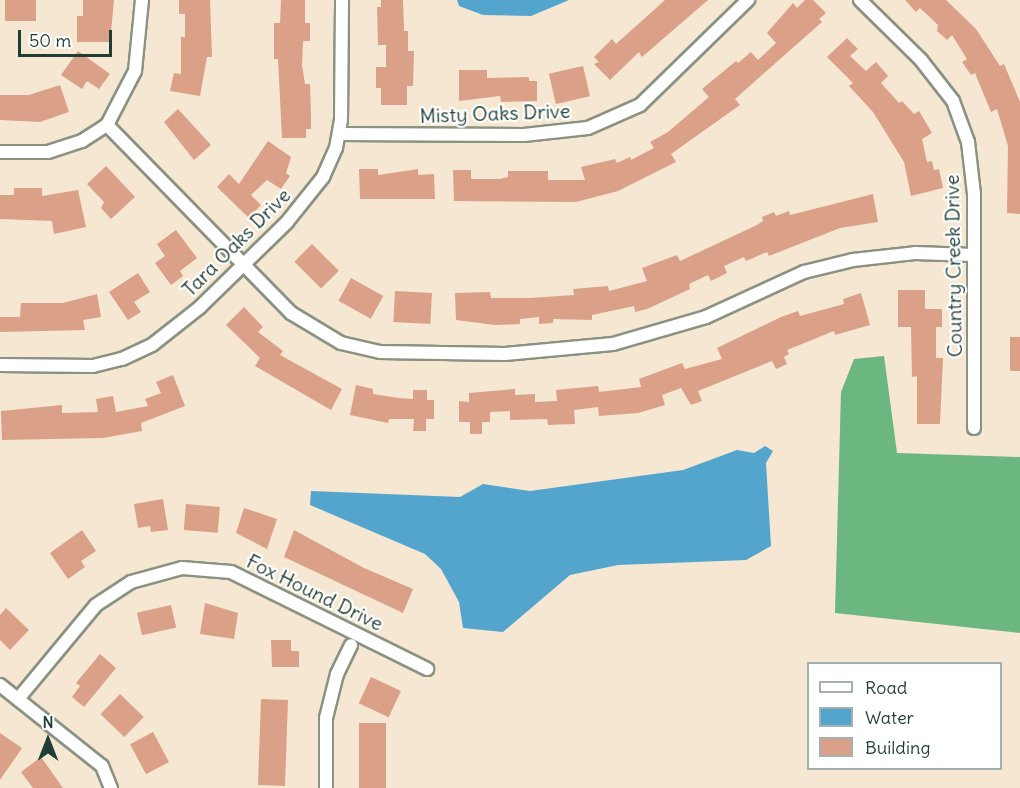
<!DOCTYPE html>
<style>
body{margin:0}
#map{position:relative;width:1020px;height:788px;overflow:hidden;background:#f5e7d1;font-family:Delius,sans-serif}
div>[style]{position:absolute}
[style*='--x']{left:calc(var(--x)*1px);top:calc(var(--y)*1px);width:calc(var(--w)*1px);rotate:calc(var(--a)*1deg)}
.forest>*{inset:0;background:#6cb67f}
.water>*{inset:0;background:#53a5ce}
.building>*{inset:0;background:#dba088;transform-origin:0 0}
.roads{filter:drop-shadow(2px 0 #8a9282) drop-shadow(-2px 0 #8a9282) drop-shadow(0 2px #8a9282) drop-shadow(0 -2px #8a9282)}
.minor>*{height:12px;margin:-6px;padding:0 6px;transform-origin:6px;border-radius:6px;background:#fff}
span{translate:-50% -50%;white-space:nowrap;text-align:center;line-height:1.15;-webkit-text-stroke:4.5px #fff;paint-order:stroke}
.street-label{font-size:20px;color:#1f3d34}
.legend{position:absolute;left:807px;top:662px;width:195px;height:108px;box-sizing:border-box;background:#fff;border:2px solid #a5b1ae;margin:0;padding:8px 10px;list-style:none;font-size:18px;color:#1f3d34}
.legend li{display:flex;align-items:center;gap:12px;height:30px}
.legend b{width:30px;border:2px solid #a5b1ae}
.north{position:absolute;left:18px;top:710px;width:60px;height:60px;-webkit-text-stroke:4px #fff;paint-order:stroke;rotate:0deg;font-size:16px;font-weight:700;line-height:24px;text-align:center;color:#1f3d34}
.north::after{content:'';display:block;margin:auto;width:21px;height:27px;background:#1f3d34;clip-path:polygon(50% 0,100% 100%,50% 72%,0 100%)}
.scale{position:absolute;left:18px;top:30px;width:94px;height:27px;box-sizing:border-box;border:3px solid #1f3d34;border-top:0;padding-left:8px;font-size:18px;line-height:21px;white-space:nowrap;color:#1f3d34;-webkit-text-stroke:4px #fff;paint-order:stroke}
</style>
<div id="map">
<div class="forest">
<div style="clip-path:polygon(884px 356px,897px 453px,1020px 457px,1020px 633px,835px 613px,841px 392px,854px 359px)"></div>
</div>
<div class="water">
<div style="clip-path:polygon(457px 0,569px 0,531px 16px,483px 15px,459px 6px)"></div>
<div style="clip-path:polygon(765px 446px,773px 451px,766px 463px,771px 546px,746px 560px,618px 565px,570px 575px,503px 632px,463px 628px,459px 602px,441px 569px,425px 554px,310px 505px,311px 491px,460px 497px,483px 484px,530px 491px,683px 470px,737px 450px,754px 453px)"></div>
</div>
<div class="building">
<div style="left:5px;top:0;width:31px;height:21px"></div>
<div style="clip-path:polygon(83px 0,114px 0,110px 42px,77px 42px,77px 16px,83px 16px)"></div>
<div style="clip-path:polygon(179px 0,210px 0,212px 57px,207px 57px,200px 96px,170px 91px,174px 73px,181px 74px,181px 37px,185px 37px,185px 14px,179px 14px)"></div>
<div style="clip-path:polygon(281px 0,305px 0,305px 23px,310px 23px,310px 41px,303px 41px,302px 65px,305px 84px,310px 84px,311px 115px,311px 129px,306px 129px,306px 138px,282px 138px,278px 59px,274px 59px,274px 23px,280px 23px)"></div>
<div style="clip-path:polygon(381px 0,403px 0,404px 31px,408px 31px,408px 51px,414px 51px,413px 86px,407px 86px,407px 105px,381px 105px,381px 88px,376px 88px,376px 67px,386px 67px,386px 45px,378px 45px,377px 7px,381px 7px)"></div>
<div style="clip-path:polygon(665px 0,708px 0,642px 57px,639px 52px,610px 80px,594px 64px,599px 62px,594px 57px,612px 39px,616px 44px)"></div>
<div style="clip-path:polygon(805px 0,813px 0,826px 13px,819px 19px,822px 22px,735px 99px,740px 105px,671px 154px,676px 162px,618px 191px,576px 202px,454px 201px,453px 170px,471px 170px,471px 179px,500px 179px,508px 177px,508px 171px,548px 171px,548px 180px,585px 180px,581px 167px,615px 159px,617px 163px,630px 157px,631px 160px,654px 148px,650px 142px,668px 132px,709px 97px,702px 89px,736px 61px,738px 63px,751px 52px,758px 60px,776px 43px,767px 33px,793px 3px,797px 8px)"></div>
<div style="clip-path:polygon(905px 0,946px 0,976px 29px,1000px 66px,1004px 64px,1020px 102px,1020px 214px,1007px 213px,1008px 146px,997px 109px,991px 112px,975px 73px,971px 75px,962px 62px,967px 59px,952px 35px,947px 40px,937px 31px,938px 25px,920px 8px,916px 12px)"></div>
<div style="clip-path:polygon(847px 38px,858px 49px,850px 56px,866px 71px,876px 62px,888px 76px,881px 83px,899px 103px,902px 101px,914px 114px,919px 111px,932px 133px,922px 139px,927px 162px,932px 161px,934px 170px,939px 169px,943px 188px,911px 196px,904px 162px,873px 112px,849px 86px,853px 83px,827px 57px)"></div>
<div style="clip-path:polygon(78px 51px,110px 74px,99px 89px,87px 81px,82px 89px,61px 75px)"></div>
<div style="left:583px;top:66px;width:31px;height:35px;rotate:77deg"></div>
<div style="clip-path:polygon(459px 70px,487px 70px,487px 78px,529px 77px,529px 81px,537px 81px,537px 101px,501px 102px,500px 96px,459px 101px)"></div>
<div style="clip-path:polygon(60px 85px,69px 112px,40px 122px,0 120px,0 95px,29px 95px)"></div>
<div style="clip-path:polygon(178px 109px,211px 145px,194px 160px,164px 122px)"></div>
<div style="clip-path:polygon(268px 141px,291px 157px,286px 173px,290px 176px,281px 189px,267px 180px,251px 195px,261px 205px,249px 218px,217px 187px,229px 174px,239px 184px)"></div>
<div style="clip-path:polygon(106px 166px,135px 197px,111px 219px,101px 208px,104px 202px,87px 184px)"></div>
<div style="clip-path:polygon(359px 169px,378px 169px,378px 175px,418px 169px,418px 175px,434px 174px,435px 199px,360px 199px)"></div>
<div style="clip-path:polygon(14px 188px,42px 188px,42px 196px,78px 190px,86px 227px,54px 234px,52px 221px,0 219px,0 195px,14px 195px)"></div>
<div style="clip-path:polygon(873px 194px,878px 222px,840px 228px,769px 256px,767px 252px,746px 261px,744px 257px,724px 266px,727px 273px,711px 281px,708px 275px,689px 284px,690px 289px,647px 309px,635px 312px,634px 306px,592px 315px,592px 320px,553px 319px,553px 323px,539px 324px,539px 317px,520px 319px,520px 324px,495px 325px,456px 320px,455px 293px,490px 292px,491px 298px,530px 298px,574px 295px,573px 289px,608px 286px,609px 291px,647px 281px,642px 268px,677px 255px,680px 261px,757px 225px,763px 221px,762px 217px,774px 212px,776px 216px,789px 211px,790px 215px)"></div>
<div style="clip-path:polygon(176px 230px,197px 258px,180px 271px,183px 276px,171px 285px,155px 263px,165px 256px,157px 244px)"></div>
<div style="left:312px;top:244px;width:38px;height:25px;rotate:45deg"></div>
<div style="clip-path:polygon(138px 273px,150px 292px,134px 302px,141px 312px,128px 320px,109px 292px)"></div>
<div style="left:351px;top:278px;width:37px;height:26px;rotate:29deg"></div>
<div style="clip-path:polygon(898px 290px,925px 290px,925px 309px,942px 309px,942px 327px,936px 327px,936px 358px,943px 358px,940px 424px,917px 424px,917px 376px,912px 377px,911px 327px,898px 327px)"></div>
<div style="left:395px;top:291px;width:37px;height:31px;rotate:3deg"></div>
<div style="clip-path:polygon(861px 293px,870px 325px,835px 335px,834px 331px,787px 350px,789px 354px,784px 357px,787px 364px,776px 369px,772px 361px,698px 391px,702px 401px,691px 405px,681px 388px,662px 395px,665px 405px,638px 413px,599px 416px,598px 407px,574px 410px,575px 424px,548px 425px,547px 419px,510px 420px,510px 411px,490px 412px,490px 422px,482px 422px,482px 434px,470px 434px,470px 422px,459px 422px,459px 401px,469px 402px,469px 393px,515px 389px,515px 395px,535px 394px,535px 402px,557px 401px,556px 390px,598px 386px,599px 392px,641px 387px,639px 379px,682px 363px,685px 369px,722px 359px,717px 348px,781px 317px,798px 311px,800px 316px,844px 304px,843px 299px)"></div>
<div style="clip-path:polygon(97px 294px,101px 317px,83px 320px,85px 330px,0 332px,0 317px,20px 317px,21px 303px,63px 303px)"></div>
<div style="clip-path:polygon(244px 307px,263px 327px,258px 332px,283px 351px,280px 355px,342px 389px,331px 410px,255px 366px,260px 358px,226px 325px)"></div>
<div style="left:1010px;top:337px;width:10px;height:34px"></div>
<div style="clip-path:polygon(173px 375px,185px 406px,141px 423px,142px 431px,103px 438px,2px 440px,1px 411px,62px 405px,62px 413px,98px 412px,96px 399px,113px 396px,116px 412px,148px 406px,145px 399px,161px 393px,156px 382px)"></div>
<div style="clip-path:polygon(356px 385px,373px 389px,373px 394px,399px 398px,413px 399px,413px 390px,427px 390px,427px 400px,434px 400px,434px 419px,426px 419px,426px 431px,413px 431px,414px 419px,389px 419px,388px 423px,350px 415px)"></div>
<div style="clip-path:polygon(163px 499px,168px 530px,151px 532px,150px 526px,138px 528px,134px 504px)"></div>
<div style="left:186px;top:504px;width:34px;height:26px;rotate:5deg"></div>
<div style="clip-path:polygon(244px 508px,277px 519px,267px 549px,236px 533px)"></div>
<div style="clip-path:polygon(82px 530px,96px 551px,81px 561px,85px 567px,68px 579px,50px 553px)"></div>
<div style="clip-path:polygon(294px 530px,364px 568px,413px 589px,403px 613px,284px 557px)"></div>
<div style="clip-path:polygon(205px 603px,238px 613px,234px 639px,200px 634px)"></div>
<div style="left:171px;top:605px;width:23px;height:35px;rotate:77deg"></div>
<div style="clip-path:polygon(6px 608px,29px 630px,10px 650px,0 640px,0 615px)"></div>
<div style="clip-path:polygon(271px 640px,291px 640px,291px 651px,299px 651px,299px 667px,272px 667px)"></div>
<div style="clip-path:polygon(100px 654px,116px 668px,84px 707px,72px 697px,80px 686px,76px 683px)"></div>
<div style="left:371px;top:677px;width:33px;height:29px;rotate:25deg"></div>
<div style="left:120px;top:694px;width:33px;height:28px;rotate:44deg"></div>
<div style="left:261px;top:699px;width:27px;height:86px;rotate:2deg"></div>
<div style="left:359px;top:723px;width:27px;height:65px"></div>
<div style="left:153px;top:732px;width:34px;height:26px;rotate:62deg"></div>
<div style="clip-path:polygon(0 733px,22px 748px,0 780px)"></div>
<div style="clip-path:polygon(41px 757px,63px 788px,33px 788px,21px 772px)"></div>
</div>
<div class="roads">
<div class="minor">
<div style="--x:860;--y:0;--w:86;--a:44.5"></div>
<div style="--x:921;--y:60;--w:52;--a:52"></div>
<div style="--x:953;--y:101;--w:44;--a:69.9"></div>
<div style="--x:968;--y:142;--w:52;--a:83.4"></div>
<div style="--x:974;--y:194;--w:234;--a:90"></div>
<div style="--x:107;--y:125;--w:263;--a:45.6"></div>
<div style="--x:291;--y:313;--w:58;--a:31"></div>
<div style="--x:341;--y:343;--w:40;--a:13"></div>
<div style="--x:380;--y:352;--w:125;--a:0.9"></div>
<div style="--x:505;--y:354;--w:108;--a:-5.3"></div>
<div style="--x:613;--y:344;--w:97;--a:-16.2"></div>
<div style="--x:706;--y:317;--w:108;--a:-24.7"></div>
<div style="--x:804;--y:272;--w:50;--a:-13.8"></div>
<div style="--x:853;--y:260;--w:62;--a:-6.4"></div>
<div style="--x:915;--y:253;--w:58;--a:2"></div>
<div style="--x:339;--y:134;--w:185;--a:0.3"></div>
<div style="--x:524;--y:135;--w:64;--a:-6.2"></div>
<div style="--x:588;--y:128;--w:57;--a:-23.9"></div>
<div style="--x:640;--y:105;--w:151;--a:-44.2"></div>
<div style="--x:0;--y:152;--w:48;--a:0"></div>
<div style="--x:48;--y:152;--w:36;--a:-18"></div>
<div style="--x:82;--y:141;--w:30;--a:-33"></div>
<div style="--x:107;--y:125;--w:61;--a:-62.6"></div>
<div style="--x:135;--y:71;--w:71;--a:-84.4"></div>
<div style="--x:0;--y:365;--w:93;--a:0.6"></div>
<div style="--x:93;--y:366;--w:30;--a:-14"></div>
<div style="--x:122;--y:359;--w:33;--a:-25"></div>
<div style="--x:152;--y:345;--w:60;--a:-38.2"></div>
<div style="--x:199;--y:308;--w:123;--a:-44.3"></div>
<div style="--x:287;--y:222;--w:58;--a:-51.3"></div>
<div style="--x:323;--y:177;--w:32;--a:-66"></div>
<div style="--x:336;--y:148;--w:28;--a:-80"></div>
<div style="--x:341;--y:120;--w:120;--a:-89.5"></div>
<div style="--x:0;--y:685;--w:130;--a:38.5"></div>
<div style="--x:102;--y:766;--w:24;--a:68"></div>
<div style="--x:18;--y:699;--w:122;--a:-50.3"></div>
<div style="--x:96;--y:605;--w:42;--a:-33.3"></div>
<div style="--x:131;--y:582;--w:53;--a:-15.4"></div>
<div style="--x:182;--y:568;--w:49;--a:4.7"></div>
<div style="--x:231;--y:572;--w:219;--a:26.3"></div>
<div style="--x:326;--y:788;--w:70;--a:-90"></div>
<div style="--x:326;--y:718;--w:45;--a:-76"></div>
<div style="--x:337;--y:674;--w:32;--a:-64"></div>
</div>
</div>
<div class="street-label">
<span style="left:495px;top:113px;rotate:-2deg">Misty Oaks Drive</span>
<span style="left:236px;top:242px;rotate:-45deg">Tara Oaks Drive</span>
<span style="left:953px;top:266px;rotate:-91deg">Country Creek Drive</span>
<span style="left:315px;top:592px;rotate:26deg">Fox Hound Drive</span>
</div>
<ul class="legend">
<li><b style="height:8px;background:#fff"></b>Road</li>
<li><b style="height:16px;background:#53a5ce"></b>Water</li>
<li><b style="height:16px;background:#dba088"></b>Building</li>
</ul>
<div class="north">N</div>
<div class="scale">50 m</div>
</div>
